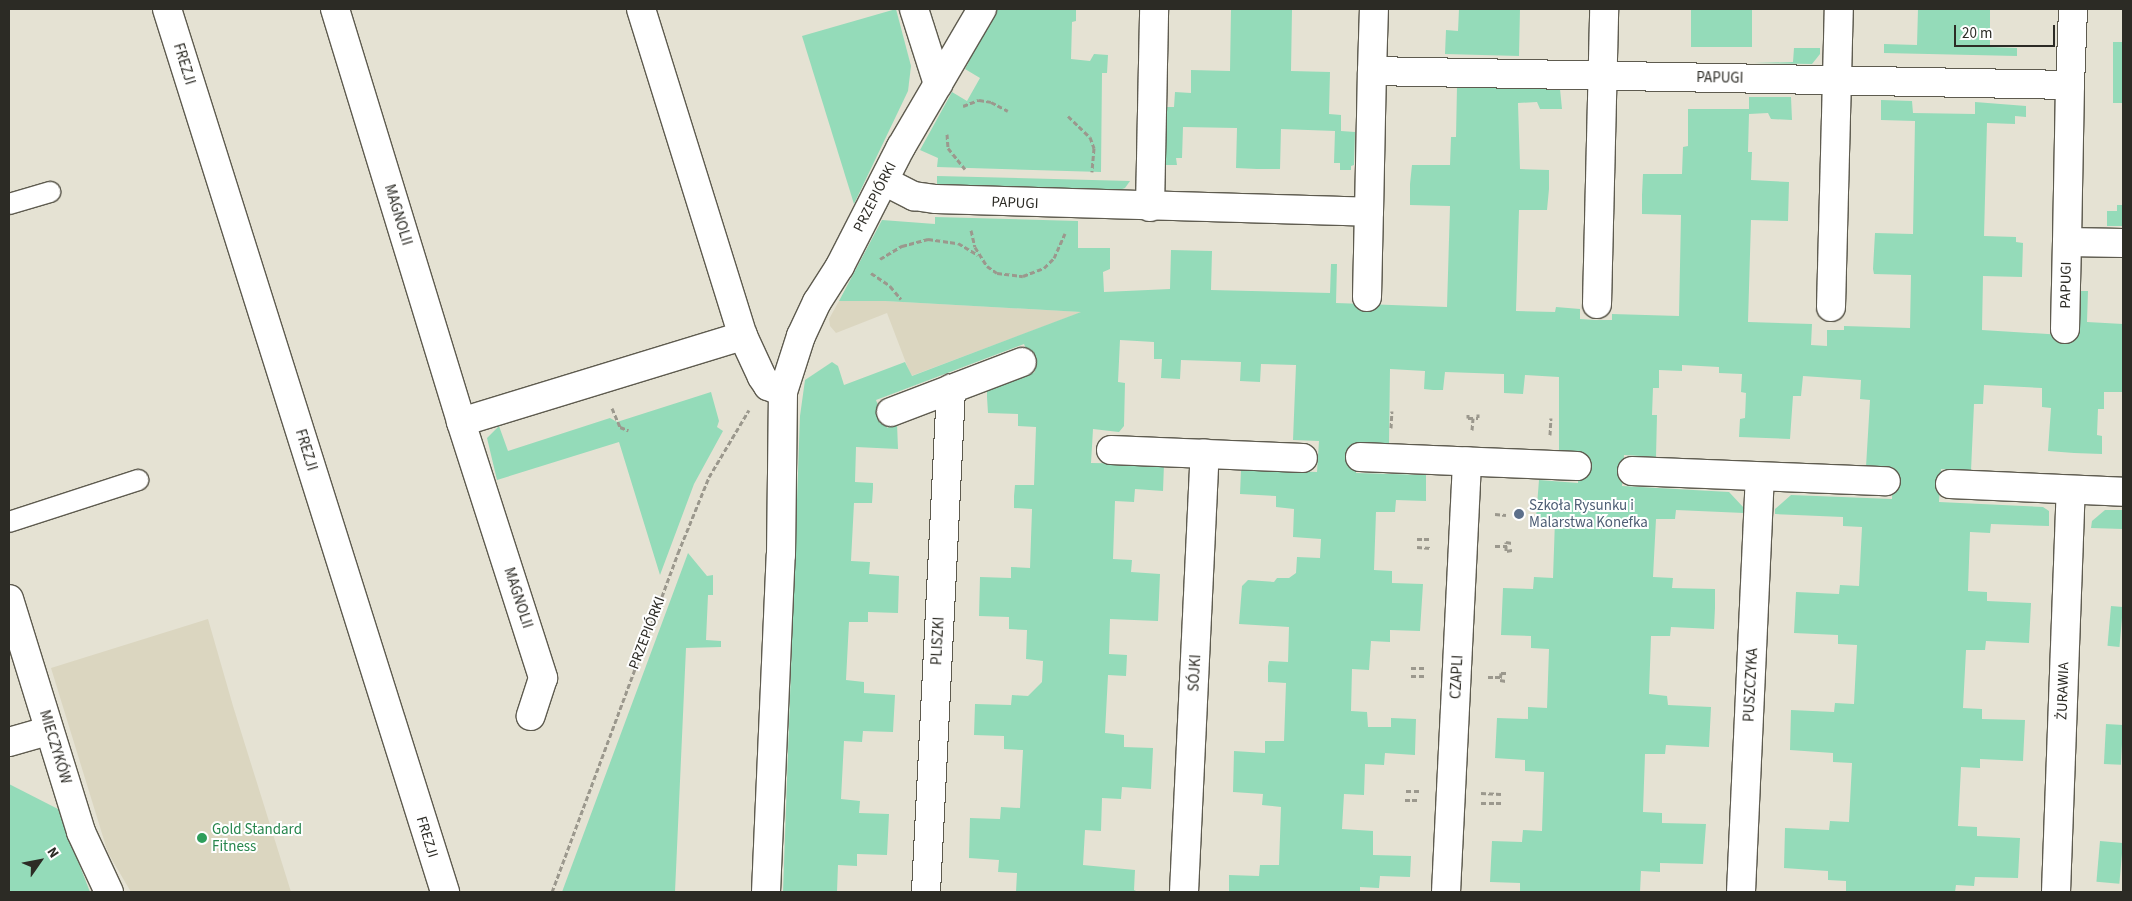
<!DOCTYPE html>
<meta charset="utf-8">
<style>
body{margin:0}
#map{position:relative;width:2132px;height:901px;overflow:hidden;background:#e5e2d3;font-family:"Source Sans 3",sans-serif}
div>[style]{position:absolute}
[style*='--x']{left:calc(var(--x)*1px);top:calc(var(--y)*1px);width:calc(var(--w)*1px);rotate:calc(var(--a)*1deg)}
.built>*{inset:0;background:#dbd6c0}
.green>*{inset:0;background:#94dbb9;transform-origin:0 0}
.path>*{height:3px;margin-top:-1.5px;transform-origin:0;background:repeating-linear-gradient(90deg,#9b988d 0 5px,transparent 0 7.5px)}
.roads{filter:drop-shadow(1px 0 #5e5b4f) drop-shadow(-1px 0 #5e5b4f) drop-shadow(0 1px #5e5b4f) drop-shadow(0 -1px #5e5b4f)}
.service>*{height:20px;margin:-10px;padding:0 10px;transform-origin:10px;border-radius:10px;background:#fff}
.minor>*{height:28px;margin:-14px;padding:0 14px;transform-origin:14px;border-radius:14px;background:#fff}
.dots>*{width:14px;height:14px;translate:-50% -50%;box-sizing:border-box;border:2px solid #fff;border-radius:50%}
span{translate:-50% -50%;white-space:nowrap;text-align:center;line-height:1.15;-webkit-text-stroke:4px #fff;paint-order:stroke}
.street-label{font-size:15px;color:#2c2b25}
.service-label{font-size:15px;color:#4e5e75}
.left{translate:0 -50%;text-align:left}
.leisure-label{font-size:15px;color:#27864d}
.frame{position:absolute;inset:0;border:10px solid #2c2b25;pointer-events:none}
.north{position:absolute;left:15px;top:836px;width:50px;height:50px;-webkit-text-stroke:4px #fff;paint-order:stroke;rotate:57deg;font-size:14px;font-weight:700;line-height:20px;text-align:center;color:#2c2b25}
.north::after{content:'';display:block;margin:auto;width:18px;height:22px;background:#2c2b25;clip-path:polygon(50% 0,100% 100%,50% 72%,0 100%)}
.scale{position:absolute;left:1954px;top:25px;width:101px;height:22px;box-sizing:border-box;border:2px solid #2c2b25;border-top:0;padding-left:6px;font-size:15px;line-height:18px;white-space:nowrap;color:#2c2b25;-webkit-text-stroke:4px #fff;paint-order:stroke}
</style>
<div id="map">
<div class="built">
<div style="clip-path:polygon(839px 301px,885px 301px,1082px 312px,911px 376px,887px 313px,836px 333px,830px 326px,829px 319px)"></div>
<div style="clip-path:polygon(208px 619px,233px 706px,291px 892px,131px 892px,108px 853px,51px 668px)"></div>
</div>
<div class="green">
<div style="clip-path:polygon(896px 9px,911px 66px,908px 91px,854px 204px,802px 36px)"></div>
<div style="clip-path:polygon(996px 9px,1076px 9px,1076px 21px,1072px 22px,1071px 59px,1090px 61px,1094px 54px,1108px 55px,1107px 73px,1102px 73px,1101px 172px,937px 167px,938px 158px,920px 150px,952px 92px,967px 101px,980px 78px,965px 69px)"></div>
<div style="clip-path:polygon(1192px 9px,1332px 9px,1292px 10px,1291px 71px,1330px 72px,1329px 114px,1341px 115px,1341px 131px,1355px 132px,1354px 165px,1351px 166px,1351px 170px,1340px 170px,1340px 163px,1334px 163px,1335px 131px,1281px 129px,1280px 169px,1257px 169px,1236px 168px,1237px 128px,1183px 127px,1182px 158px,1176px 158px,1177px 165px,1164px 165px,1165px 107px,1174px 107px,1175px 92px,1191px 93px,1191px 70px,1230px 71px,1231px 10px)"></div>
<div style="clip-path:polygon(1459px 9px,1520px 9px,1519px 56px,1445px 54px,1446px 30px,1458px 31px)"></div>
<div style="left:1691px;top:9px;width:61px;height:38px"></div>
<div style="clip-path:polygon(1918px 9px,1990px 9px,1990px 47px,2017px 48px,2017px 56px,1884px 53px,1884px 44px,1917px 45px)"></div>
<div style="left:2113px;top:42px;width:10px;height:61px"></div>
<div style="clip-path:polygon(1794px 48px,1820px 48px,1820px 54px,1812px 64px,1754px 63px,1793px 62px)"></div>
<div style="clip-path:polygon(1457px 86px,1560px 89px,1562px 109px,1540px 109px,1537px 102px,1518px 103px,1520px 169px,1549px 170px,1549px 189px,1547px 210px,1519px 210px,1516px 311px,1555px 312px,1556px 307px,1580px 309px,1580px 319px,1595px 320px,1612px 320px,1612px 314px,1679px 316px,1681px 215px,1642px 214px,1642px 195px,1643px 174px,1682px 174px,1683px 147px,1688px 146px,1688px 109px,1749px 109px,1749px 97px,1791px 97px,1792px 120px,1771px 119px,1768px 113px,1749px 114px,1748px 152px,1752px 152px,1751px 180px,1789px 182px,1788px 221px,1751px 220px,1748px 322px,1812px 324px,1811px 345px,1827px 346px,1827px 330px,1844px 330px,1844px 326px,1910px 328px,1911px 275px,1874px 274px,1873px 269px,1875px 233px,1913px 234px,1915px 121px,1881px 120px,1881px 100px,1912px 101px,1913px 113px,1975px 114px,1975px 102px,2026px 106px,2026px 117px,2015px 116px,2015px 124px,1987px 123px,1984px 236px,2016px 237px,2016px 242px,2023px 243px,2022px 277px,1983px 276px,1982px 330px,2079px 336px,2080px 291px,2088px 291px,2087px 322px,2123px 324px,2123px 392px,2104px 392px,2104px 409px,2098px 409px,2097px 435px,2102px 436px,2102px 454px,2074px 453px,2048px 451px,2051px 408px,2042px 407px,2042px 388px,1984px 385px,1983px 404px,1974px 404px,1971px 471px,1941px 469px,1939px 502px,2043px 507px,2049px 511px,2049px 526px,1991px 524px,1990px 533px,1970px 532px,1968px 591px,1987px 592px,1987px 601px,2031px 603px,2029px 643px,1986px 641px,1985px 650px,1966px 650px,1963px 708px,1982px 709px,1982px 719px,2025px 720px,2023px 761px,1980px 759px,1980px 768px,1961px 767px,1958px 826px,1977px 827px,1977px 836px,2020px 838px,2018px 878px,1975px 877px,1974px 886px,1956px 885px,1955px 892px,1846px 892px,1846px 881px,1828px 880px,1828px 871px,1784px 868px,1785px 828px,1829px 830px,1830px 821px,1849px 822px,1852px 763px,1833px 762px,1833px 753px,1790px 750px,1791px 710px,1834px 712px,1835px 703px,1854px 704px,1857px 645px,1838px 644px,1838px 635px,1794px 633px,1795px 614px,1796px 592px,1839px 594px,1840px 585px,1859px 586px,1862px 527px,1843px 526px,1843px 517px,1775px 514px,1775px 509px,1791px 495px,1892px 499px,1893px 467px,1866px 467px,1870px 400px,1860px 399px,1861px 380px,1803px 376px,1801px 396px,1793px 396px,1790px 439px,1739px 437px,1740px 419px,1745px 418px,1746px 393px,1741px 392px,1742px 374px,1719px 373px,1719px 367px,1682px 365px,1682px 371px,1659px 370px,1659px 388px,1653px 388px,1652px 415px,1657px 415px,1656px 457px,1624px 455px,1622px 486px,1729px 492px,1744px 508px,1744px 513px,1676px 510px,1675px 519px,1656px 519px,1653px 577px,1673px 578px,1672px 588px,1715px 589px,1715px 608px,1714px 629px,1671px 627px,1670px 636px,1651px 636px,1649px 694px,1667px 696px,1668px 705px,1711px 707px,1709px 747px,1666px 745px,1665px 754px,1645px 754px,1643px 812px,1662px 813px,1662px 823px,1706px 824px,1703px 864px,1660px 863px,1660px 872px,1641px 871px,1640px 892px,1520px 892px,1520px 883px,1490px 882px,1492px 841px,1522px 842px,1523px 830px,1542px 831px,1544px 772px,1525px 771px,1525px 760px,1495px 758px,1497px 718px,1528px 719px,1528px 707px,1547px 708px,1549px 649px,1531px 648px,1531px 636px,1501px 635px,1503px 588px,1533px 589px,1534px 577px,1553px 578px,1555px 520px,1536px 518px,1539px 480px,1578px 483px,1579px 452px,1559px 451px,1559px 377px,1525px 375px,1523px 394px,1504px 393px,1504px 374px,1445px 372px,1443px 390px,1433px 390px,1424px 389px,1425px 371px,1390px 369px,1389px 444px,1358px 442px,1356px 473px,1426px 475px,1426px 501px,1396px 500px,1395px 512px,1376px 512px,1374px 570px,1392px 571px,1392px 583px,1423px 584px,1420px 631px,1390px 630px,1390px 642px,1371px 641px,1369px 670px,1352px 669px,1351px 711px,1367px 712px,1368px 727px,1391px 727px,1391px 718px,1416px 719px,1415px 752px,1415px 755px,1385px 753px,1384px 765px,1365px 764px,1364px 795px,1344px 794px,1342px 829px,1373px 831px,1373px 855px,1411px 856px,1410px 877px,1380px 876px,1379px 888px,1360px 887px,1360px 892px,1229px 892px,1229px 875px,1259px 876px,1260px 865px,1279px 865px,1281px 807px,1262px 805px,1263px 794px,1233px 792px,1234px 751px,1265px 753px,1265px 741px,1284px 741px,1286px 683px,1268px 682px,1268px 666px,1269px 661px,1288px 662px,1289px 627px,1239px 624px,1242px 586px,1248px 580px,1274px 582px,1277px 578px,1289px 578px,1296px 573px,1297px 557px,1320px 558px,1321px 539px,1293px 537px,1294px 509px,1276px 507px,1276px 496px,1240px 494px,1241px 470px,1317px 472px,1319px 441px,1293px 440px,1296px 365px,1261px 364px,1260px 382px,1240px 381px,1241px 362px,1181px 360px,1180px 379px,1161px 378px,1162px 359px,1154px 359px,1154px 342px,1120px 340px,1118px 382px,1125px 383px,1124px 426px,1119px 432px,1093px 429px,1091px 463px,1164px 464px,1163px 491px,1135px 489px,1134px 502px,1115px 501px,1113px 559px,1132px 560px,1131px 572px,1160px 574px,1158px 621px,1110px 619px,1109px 654px,1127px 655px,1126px 676px,1108px 675px,1105px 733px,1124px 735px,1124px 747px,1153px 748px,1151px 789px,1122px 787px,1121px 799px,1102px 798px,1101px 831px,1085px 830px,1083px 865px,1135px 870px,1134px 890px,1138px 892px,1016px 892px,1017px 873px,998px 872px,999px 860px,969px 858px,970px 818px,1000px 819px,1001px 807px,1020px 808px,1023px 750px,1004px 749px,1004px 736px,974px 735px,975px 704px,1011px 705px,1012px 695px,1028px 696px,1042px 682px,1043px 661px,1026px 659px,1027px 630px,1009px 629px,1009px 617px,979px 616px,980px 577px,1011px 578px,1011px 567px,1030px 568px,1032px 509px,1014px 508px,1014px 496px,1015px 485px,1034px 485px,1036px 427px,1018px 426px,1018px 414px,988px 413px,987px 397px,987px 390px,1035px 372px,1024px 344px,876px 400px,887px 428px,897px 423px,898px 449px,856px 447px,855px 482px,873px 483px,873px 488px,872px 503px,854px 503px,851px 561px,870px 562px,869px 574px,899px 576px,898px 613px,868px 612px,868px 622px,849px 622px,846px 680px,864px 682px,864px 693px,895px 695px,893px 732px,863px 731px,862px 742px,844px 741px,841px 799px,860px 801px,859px 813px,889px 814px,887px 855px,857px 854px,857px 866px,838px 865px,837px 892px,783px 892px,800px 416px,805px 380px,832px 362px,838px 366px,844px 385px,905px 362px,912px 376px,1081px 312px,885px 301px,839px 301px,882px 220px,935px 224px,935px 217px,1078px 221px,1078px 248px,1110px 248px,1110px 269px,1103px 272px,1104px 292px,1170px 289px,1171px 250px,1212px 251px,1211px 290px,1330px 293px,1331px 264px,1337px 264px,1336px 303px,1447px 307px,1450px 206px,1410px 205px,1410px 184px,1412px 165px,1450px 165px,1451px 137px,1456px 137px)"></div>
<div style="clip-path:polygon(937px 176px,1130px 181px,1125px 188px,1117px 191px,937px 185px)"></div>
<div style="clip-path:polygon(2117px 205px,2123px 205px,2123px 226px,2107px 226px,2107px 211px,2117px 211px)"></div>
<div style="clip-path:polygon(711px 392px,719px 421px,717px 427px,723px 431px,694px 484px,660px 575px,619px 442px,497px 480px,487px 438px,499px 426px,508px 451px,610px 418px,617px 422px)"></div>
<div style="clip-path:polygon(2105px 510px,2123px 510px,2123px 529px,2091px 528px,2092px 521px)"></div>
<div style="clip-path:polygon(688px 553px,707px 576px,713px 575px,713px 595px,708px 595px,706px 640px,721px 641px,721px 647px,686px 648px,675px 892px,562px 892px)"></div>
<div style="left:2111px;top:606px;width:12px;height:40px;rotate:5deg"></div>
<div style="left:2106px;top:724px;width:17px;height:40px;rotate:3deg"></div>
<div style="clip-path:polygon(9px 784px,58px 809px,90px 892px,9px 892px)"></div>
<div style="left:2100px;top:841px;width:23px;height:41px;rotate:5deg"></div>
</div>
<div class="path">
<div style="--x:963;--y:106;--w:17;--a:-21"></div>
<div style="--x:979;--y:100;--w:12;--a:9"></div>
<div style="--x:991;--y:102;--w:19;--a:28"></div>
<div style="--x:1068;--y:116;--w:30;--a:44"></div>
<div style="--x:1090;--y:137;--w:12;--a:70"></div>
<div style="--x:1094;--y:148;--w:24;--a:95"></div>
<div style="--x:947;--y:134;--w:14;--a:86"></div>
<div style="--x:948;--y:148;--w:27;--a:51"></div>
<div style="--x:971;--y:230;--w:17;--a:77"></div>
<div style="--x:975;--y:247;--w:22;--a:58"></div>
<div style="--x:987;--y:266;--w:12;--a:35"></div>
<div style="--x:997;--y:273;--w:26;--a:7"></div>
<div style="--x:1023;--y:276;--w:22;--a:-21"></div>
<div style="--x:1044;--y:268;--w:14;--a:-45"></div>
<div style="--x:1054;--y:258;--w:27;--a:-66"></div>
<div style="--x:880;--y:259;--w:26;--a:-31"></div>
<div style="--x:902;--y:246;--w:27;--a:-15"></div>
<div style="--x:928;--y:239;--w:30;--a:8"></div>
<div style="--x:958;--y:243;--w:23;--a:31"></div>
<div style="--x:871;--y:273;--w:23;--a:34"></div>
<div style="--x:890;--y:286;--w:17;--a:50"></div>
<div style="--x:612;--y:408;--w:21;--a:67"></div>
<div style="--x:620;--y:427;--w:9;--a:21"></div>
<div style="--x:1468;--y:414;--w:4;--a:90"></div>
<div style="--x:1468;--y:418;--w:10;--a:0"></div>
<div style="--x:1478;--y:418;--w:4;--a:-90"></div>
<div style="--x:1391;--y:428;--w:17;--a:-87"></div>
<div style="--x:1472;--y:430;--w:12;--a:-85"></div>
<div style="--x:1550;--y:435;--w:17;--a:-87"></div>
<div style="--x:1495;--y:514;--w:11;--a:5"></div>
<div style="--x:1417;--y:539;--w:14;--a:0"></div>
<div style="--x:1495;--y:546;--w:12;--a:0"></div>
<div style="--x:1417;--y:547;--w:14;--a:4"></div>
<div style="--x:1512;--y:550;--w:6;--a:171"></div>
<div style="--x:1506;--y:551;--w:9;--a:-90"></div>
<div style="--x:1506;--y:542;--w:6;--a:9"></div>
<div style="--x:1411;--y:668;--w:14;--a:0"></div>
<div style="--x:1506;--y:673;--w:5;--a:180"></div>
<div style="--x:1501;--y:673;--w:7;--a:98"></div>
<div style="--x:1500;--y:680;--w:6;--a:9"></div>
<div style="--x:1411;--y:676;--w:14;--a:0"></div>
<div style="--x:1488;--y:677;--w:12;--a:0"></div>
<div style="--x:1406;--y:791;--w:14;--a:0"></div>
<div style="--x:1481;--y:793;--w:20;--a:3"></div>
<div style="--x:1405;--y:800;--w:15;--a:0"></div>
<div style="--x:1481;--y:803;--w:20;--a:0"></div>
<div style="--x:552;--y:892;--w:362;--a:-69.6"></div>
<div style="--x:678;--y:553;--w:82;--a:-67.8"></div>
<div style="--x:709;--y:477;--w:78;--a:-59.2"></div>
</div>
<div class="roads">
<div class="service">
<div style="--x:9;--y:204;--w:43;--a:-16.3"></div>
<div style="--x:9;--y:522;--w:136;--a:-18"></div>
</div>
<div class="minor">
<div style="--x:167;--y:9;--w:926;--a:72.52"></div>
<div style="--x:335;--y:9;--w:432;--a:73"></div>
<div style="--x:461;--y:422;--w:295;--a:-17"></div>
<div style="--x:641;--y:9;--w:343;--a:72.7"></div>
<div style="--x:743;--y:336;--w:45;--a:65.1"></div>
<div style="--x:762;--y:377;--w:11;--a:56"></div>
<div style="--x:768;--y:386;--w:16;--a:22"></div>
<div style="--x:914;--y:9;--w:79;--a:72.3"></div>
<div style="--x:1372;--y:71;--w:62;--a:-88.2"></div>
<div style="--x:2070;--y:85;--w:76;--a:-87.7"></div>
<div style="--x:884;--y:181;--w:34;--a:27"></div>
<div style="--x:914;--y:196;--w:22;--a:8"></div>
<div style="--x:936;--y:199;--w:433;--a:1.7"></div>
<div style="--x:1369;--y:212;--w:141;--a:-88.8"></div>
<div style="--x:1372;--y:71;--w:698;--a:1.15"></div>
<div style="--x:2070;--y:85;--w:157;--a:91.1"></div>
<div style="--x:2067;--y:242;--w:56;--a:1"></div>
<div style="--x:1150;--y:207;--w:198;--a:-88.8"></div>
<div style="--x:1367;--y:297;--w:85;--a:-88.7"></div>
<div style="--x:1597;--y:304;--w:295;--a:-88.6"></div>
<div style="--x:1831;--y:307;--w:298;--a:-88.5"></div>
<div style="--x:2065;--y:329;--w:87;--a:-88.7"></div>
<div style="--x:891;--y:412;--w:140;--a:-20.9"></div>
<div style="--x:461;--y:422;--w:269;--a:72.2"></div>
<div style="--x:543;--y:678;--w:40;--a:108"></div>
<div style="--x:1111;--y:450;--w:192;--a:2.4"></div>
<div style="--x:1360;--y:457;--w:217;--a:2.4"></div>
<div style="--x:1632;--y:471;--w:254;--a:2.3"></div>
<div style="--x:1950;--y:484;--w:173;--a:2.6"></div>
<div style="--x:9;--y:599;--w:244;--a:72.8"></div>
<div style="--x:81;--y:832;--w:66;--a:65"></div>
<div style="--x:9;--y:742;--w:41;--a:-15.8"></div>
<div style="--x:766;--y:892;--w:337;--a:-87.5"></div>
<div style="--x:781;--y:555;--w:163;--a:-89.3"></div>
<div style="--x:783;--y:392;--w:59;--a:-72.2"></div>
<div style="--x:801;--y:336;--w:38;--a:-65"></div>
<div style="--x:817;--y:302;--w:43;--a:-57.4"></div>
<div style="--x:840;--y:266;--w:134;--a:-62.9"></div>
<div style="--x:901;--y:147;--w:160;--a:-59.6"></div>
<div style="--x:926;--y:892;--w:504;--a:-87.15"></div>
<div style="--x:1184;--y:892;--w:439;--a:-87.3"></div>
<div style="--x:1446;--y:892;--w:431;--a:-87.2"></div>
<div style="--x:1741;--y:892;--w:415;--a:-87.4"></div>
<div style="--x:2056;--y:892;--w:402;--a:-87.9"></div>
</div>
</div>
<div class="dots">
<div style="left:1519px;top:514px;background:#5c6f8a"></div>
<div style="left:202px;top:838px;background:#2e9e5b"></div>
</div>
<div class="street-label">
<span style="left:184px;top:64px;rotate:73deg">FREZJI</span>
<span style="left:1720px;top:78px;rotate:1deg">PAPUGI</span>
<span style="left:875px;top:197px;rotate:-63deg">PRZEPIÓRKI</span>
<span style="left:1015px;top:203px;rotate:2deg">PAPUGI</span>
<span style="left:398px;top:215px;rotate:73deg">MAGNOLII</span>
<span style="left:2066px;top:285px;rotate:-89deg">PAPUGI</span>
<span style="left:306px;top:450px;rotate:73deg">FREZJI</span>
<span style="left:518px;top:598px;rotate:72deg">MAGNOLII</span>
<span style="left:647px;top:633px;rotate:-69deg">PRZEPIÓRKI</span>
<span style="left:938px;top:641px;rotate:-87deg">PLISZKI</span>
<span style="left:1195px;top:673px;rotate:-87deg">SÓJKI</span>
<span style="left:1457px;top:677px;rotate:-87deg">CZAPLI</span>
<span style="left:1751px;top:685px;rotate:-87deg">PUSZCZYKA</span>
<span style="left:2063px;top:691px;rotate:-88deg">ŻURAWIA</span>
<span style="left:55px;top:747px;rotate:73deg">MIECZYKÓW</span>
<span style="left:427px;top:837px;rotate:73deg">FREZJI</span>
</div>
<div class="service-label">
<span class="left" style="left:1529px;top:514px">Szkoła Rysunku i<br>Malarstwa Konefka</span>
</div>
<div class="leisure-label">
<span class="left" style="left:212px;top:838px">Gold Standard<br>Fitness</span>
</div>
<div class="frame"></div>
<div class="north">N</div>
<div class="scale">20 m</div>
</div>
